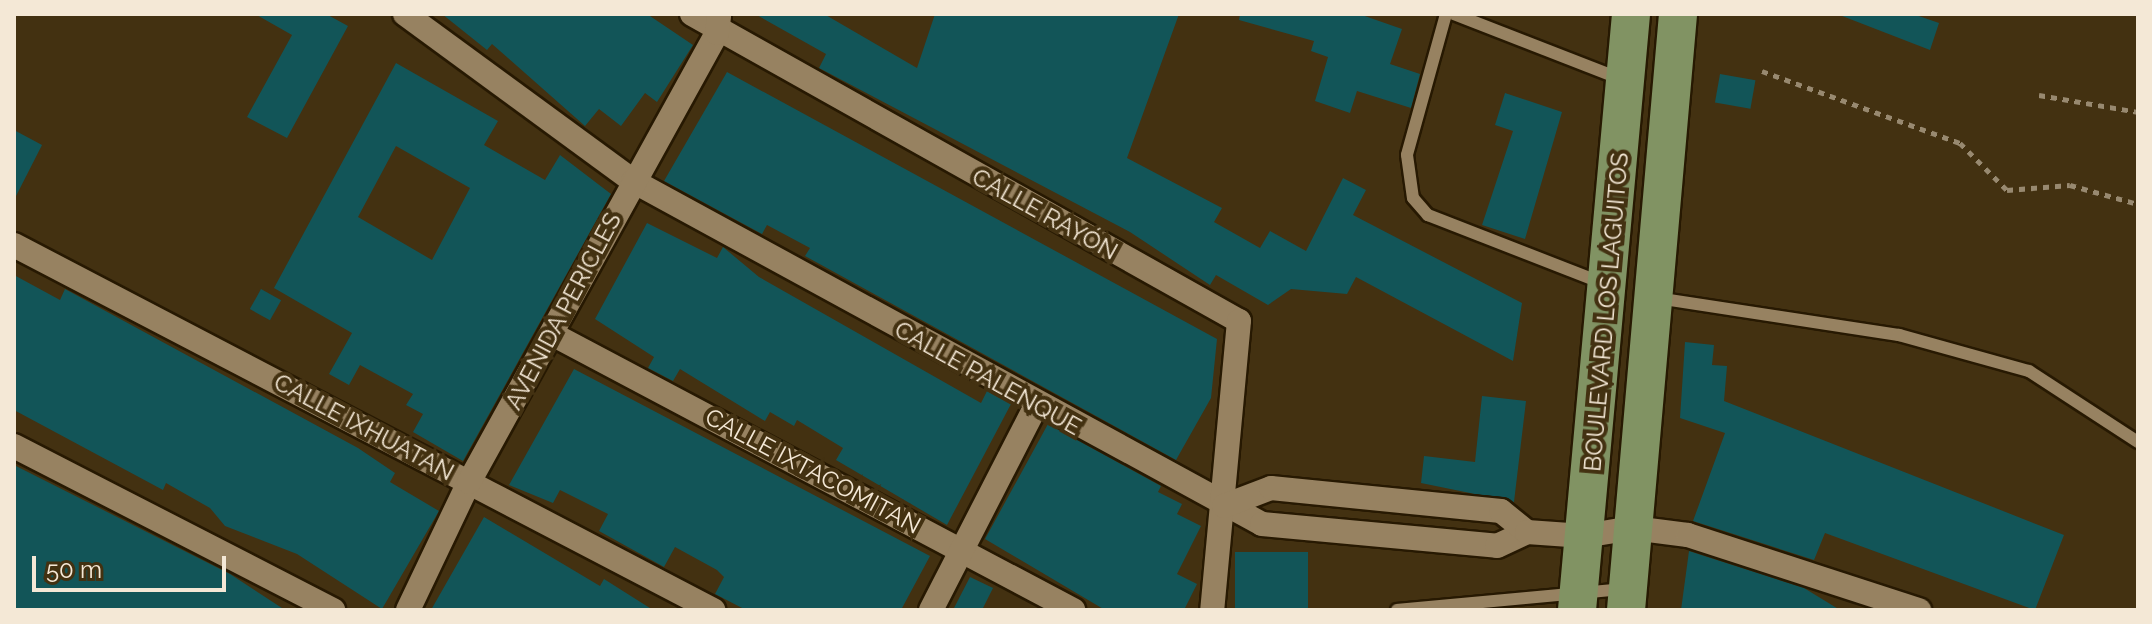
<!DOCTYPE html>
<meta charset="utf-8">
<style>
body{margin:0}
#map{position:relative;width:2152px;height:624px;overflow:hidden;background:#433111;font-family:Raleway,sans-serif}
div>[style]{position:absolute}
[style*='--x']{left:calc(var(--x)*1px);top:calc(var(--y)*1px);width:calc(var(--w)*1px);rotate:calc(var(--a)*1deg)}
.building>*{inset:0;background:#125558;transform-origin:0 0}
.path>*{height:5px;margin-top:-2.5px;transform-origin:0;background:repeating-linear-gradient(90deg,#988970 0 6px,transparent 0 12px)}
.roads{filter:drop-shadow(2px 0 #271902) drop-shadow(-2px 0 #271902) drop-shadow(0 2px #271902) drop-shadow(0 -2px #271902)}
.lane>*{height:12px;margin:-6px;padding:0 6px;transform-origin:6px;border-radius:6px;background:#978261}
.street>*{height:24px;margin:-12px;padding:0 12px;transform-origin:12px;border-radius:12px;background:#978261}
.primary>*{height:38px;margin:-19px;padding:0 19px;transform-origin:19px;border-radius:19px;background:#819363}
span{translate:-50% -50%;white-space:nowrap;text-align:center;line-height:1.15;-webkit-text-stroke:8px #433111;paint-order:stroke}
.street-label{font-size:24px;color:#f4e8d6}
.frame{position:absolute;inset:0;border:16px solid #f4e8d6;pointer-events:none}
.scale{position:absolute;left:32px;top:556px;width:194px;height:36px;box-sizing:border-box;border:4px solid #f4e8d6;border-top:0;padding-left:10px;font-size:24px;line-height:28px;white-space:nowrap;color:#f4e8d6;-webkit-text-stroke:6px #433111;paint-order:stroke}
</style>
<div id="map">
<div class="building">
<div style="clip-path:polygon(255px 14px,326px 14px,348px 26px,287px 138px,247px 117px,292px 35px)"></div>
<div style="clip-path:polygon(442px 14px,647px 14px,693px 45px,657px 102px,645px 93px,621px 126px,599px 109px,585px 126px,492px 44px,487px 50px)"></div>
<div style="clip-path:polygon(755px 14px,824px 14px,917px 68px,935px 14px,1179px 14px,1127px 158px,1222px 208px,1214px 222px,1260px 248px,1270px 231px,1306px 251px,1343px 178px,1366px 190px,1353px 215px,1522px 303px,1513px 361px,1356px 277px,1347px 294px,1291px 289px,1268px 305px,1216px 275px,1210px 285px,1130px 232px,819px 68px,826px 54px)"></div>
<div style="clip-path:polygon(1240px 14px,1359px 14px,1402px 29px,1390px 64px,1420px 74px,1411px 108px,1357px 91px,1350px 113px,1315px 101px,1328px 57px,1311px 51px,1314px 41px,1239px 20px)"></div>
<div style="clip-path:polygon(1837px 14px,1913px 14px,1939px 23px,1930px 50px)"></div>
<div style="clip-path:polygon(evenodd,396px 63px,498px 121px,484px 145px,545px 180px,560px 155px,611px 194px,463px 461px,413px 432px,423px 414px,406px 405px,413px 394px,360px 365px,349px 385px,329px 374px,352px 333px,274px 288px,396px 63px,396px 146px,470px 188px,432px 260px,358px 217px,396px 146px)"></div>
<div style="clip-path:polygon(727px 72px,1217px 339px,1211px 398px,1176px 460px,805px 256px,810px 248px,767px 225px,762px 234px,664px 181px)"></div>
<div style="left:1720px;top:74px;width:36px;height:29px;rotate:10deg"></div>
<div style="clip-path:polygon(1505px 93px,1562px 112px,1525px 239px,1482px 225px,1513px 131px,1495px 125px)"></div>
<div style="clip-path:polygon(14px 130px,42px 145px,14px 200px)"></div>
<div style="clip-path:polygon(647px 223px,717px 258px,723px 247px,759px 277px,981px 403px,987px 391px,1011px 404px,947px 525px,836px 460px,843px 448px,797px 420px,794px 426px,770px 412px,765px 421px,680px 369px,673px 381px,648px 368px,654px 357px,595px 319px)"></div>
<div style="clip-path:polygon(14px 275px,60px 300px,65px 289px,358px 448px,395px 473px,390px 482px,439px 511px,382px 609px,297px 554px,225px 526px,210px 508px,166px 483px,163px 490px,14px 410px)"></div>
<div style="left:261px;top:289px;width:23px;height:23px;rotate:29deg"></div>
<div style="clip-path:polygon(1685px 342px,1714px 345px,1712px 365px,1727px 366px,1724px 401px,2064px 535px,2035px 610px,1825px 533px,1814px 560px,1693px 521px,1725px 433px,1680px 418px)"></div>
<div style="clip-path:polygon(574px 369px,930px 556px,901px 610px,746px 610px,715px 594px,724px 577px,717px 570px,675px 547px,664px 567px,599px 531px,608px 514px,560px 490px,553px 503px,509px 485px)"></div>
<div style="clip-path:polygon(1482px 396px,1526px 401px,1514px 502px,1421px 483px,1424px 456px,1475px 462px)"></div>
<div style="clip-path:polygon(1048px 424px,1161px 486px,1158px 492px,1182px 504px,1177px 514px,1201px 526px,1177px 574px,1197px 584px,1184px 610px,1105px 610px,985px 539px)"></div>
<div style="clip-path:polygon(14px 465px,230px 574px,285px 610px,14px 610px)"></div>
<div style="clip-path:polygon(484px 517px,600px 586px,604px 579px,653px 610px,431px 610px)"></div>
<div style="clip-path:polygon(1689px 551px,1804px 588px,1840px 610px,1681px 610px)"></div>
<div style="left:1235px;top:552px;width:73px;height:58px"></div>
<div style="clip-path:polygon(970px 577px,993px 588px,982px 610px,953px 610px)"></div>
</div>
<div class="path">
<div style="--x:1762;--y:71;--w:211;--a:20"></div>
<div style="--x:1960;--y:143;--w:66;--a:45"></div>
<div style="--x:2007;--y:190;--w:63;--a:-4.5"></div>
<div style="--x:2070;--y:185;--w:71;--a:15.6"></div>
<div style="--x:2039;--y:95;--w:100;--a:9.7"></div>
</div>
<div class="roads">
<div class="lane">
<div style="--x:1446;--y:14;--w:146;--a:105.5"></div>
<div style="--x:1407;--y:155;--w:43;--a:82.1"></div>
<div style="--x:1413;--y:198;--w:23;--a:49"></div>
<div style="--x:1428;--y:215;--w:187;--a:21.3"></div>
<div style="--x:1454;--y:14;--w:179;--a:21.3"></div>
<div style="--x:1657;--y:298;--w:245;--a:8.7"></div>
<div style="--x:1899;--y:335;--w:135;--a:15.5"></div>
<div style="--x:2029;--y:371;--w:130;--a:33.1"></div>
<div style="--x:1397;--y:610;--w:228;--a:-5.3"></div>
</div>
<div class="street">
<div style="--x:405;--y:14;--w:283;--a:36.2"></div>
<div style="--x:633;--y:181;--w:716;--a:28.6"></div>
<div style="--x:1262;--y:524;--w:236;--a:5.3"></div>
<div style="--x:1497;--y:546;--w:33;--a:-25"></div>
<div style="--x:692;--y:14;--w:627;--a:29.3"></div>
<div style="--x:1239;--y:321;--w:290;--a:95.3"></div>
<div style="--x:14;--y:245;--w:789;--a:27.57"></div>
<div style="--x:552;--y:334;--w:590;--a:27.91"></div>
<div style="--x:14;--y:446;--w:359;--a:27.2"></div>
<div style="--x:1224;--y:506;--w:50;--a:-21"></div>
<div style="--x:1271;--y:488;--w:231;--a:5.7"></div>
<div style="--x:1501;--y:511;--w:33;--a:39"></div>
<div style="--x:1527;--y:532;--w:57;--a:4"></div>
<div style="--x:1584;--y:536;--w:50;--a:-9.3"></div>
<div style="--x:1633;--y:528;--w:55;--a:7.3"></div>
<div style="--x:1688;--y:535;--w:243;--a:18"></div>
<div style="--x:408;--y:610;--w:142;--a:-64.5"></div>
<div style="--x:469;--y:482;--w:513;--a:-61.09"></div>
<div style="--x:717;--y:33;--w:17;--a:-83"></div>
<div style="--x:931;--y:610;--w:229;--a:-62.8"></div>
</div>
<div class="primary">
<div style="--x:1577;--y:610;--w:598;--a:-84.82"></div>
<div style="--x:1626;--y:610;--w:598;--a:-85.01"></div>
</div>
</div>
<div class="street-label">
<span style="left:1045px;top:214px;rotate:29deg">CALLE RAYÓN</span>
<span style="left:563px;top:311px;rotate:-62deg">AVENIDA PERICLES</span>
<span style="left:1606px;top:312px;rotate:-85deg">BOULEVARD LOS LAGUITOS</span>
<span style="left:988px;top:378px;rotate:29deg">CALLE PALENQUE</span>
<span style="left:364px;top:427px;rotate:28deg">CALLE IXHUATAN</span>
<span style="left:813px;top:471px;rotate:28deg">CALLE IXTACOMITAN</span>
</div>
<div class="frame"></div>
<div class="scale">50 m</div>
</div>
